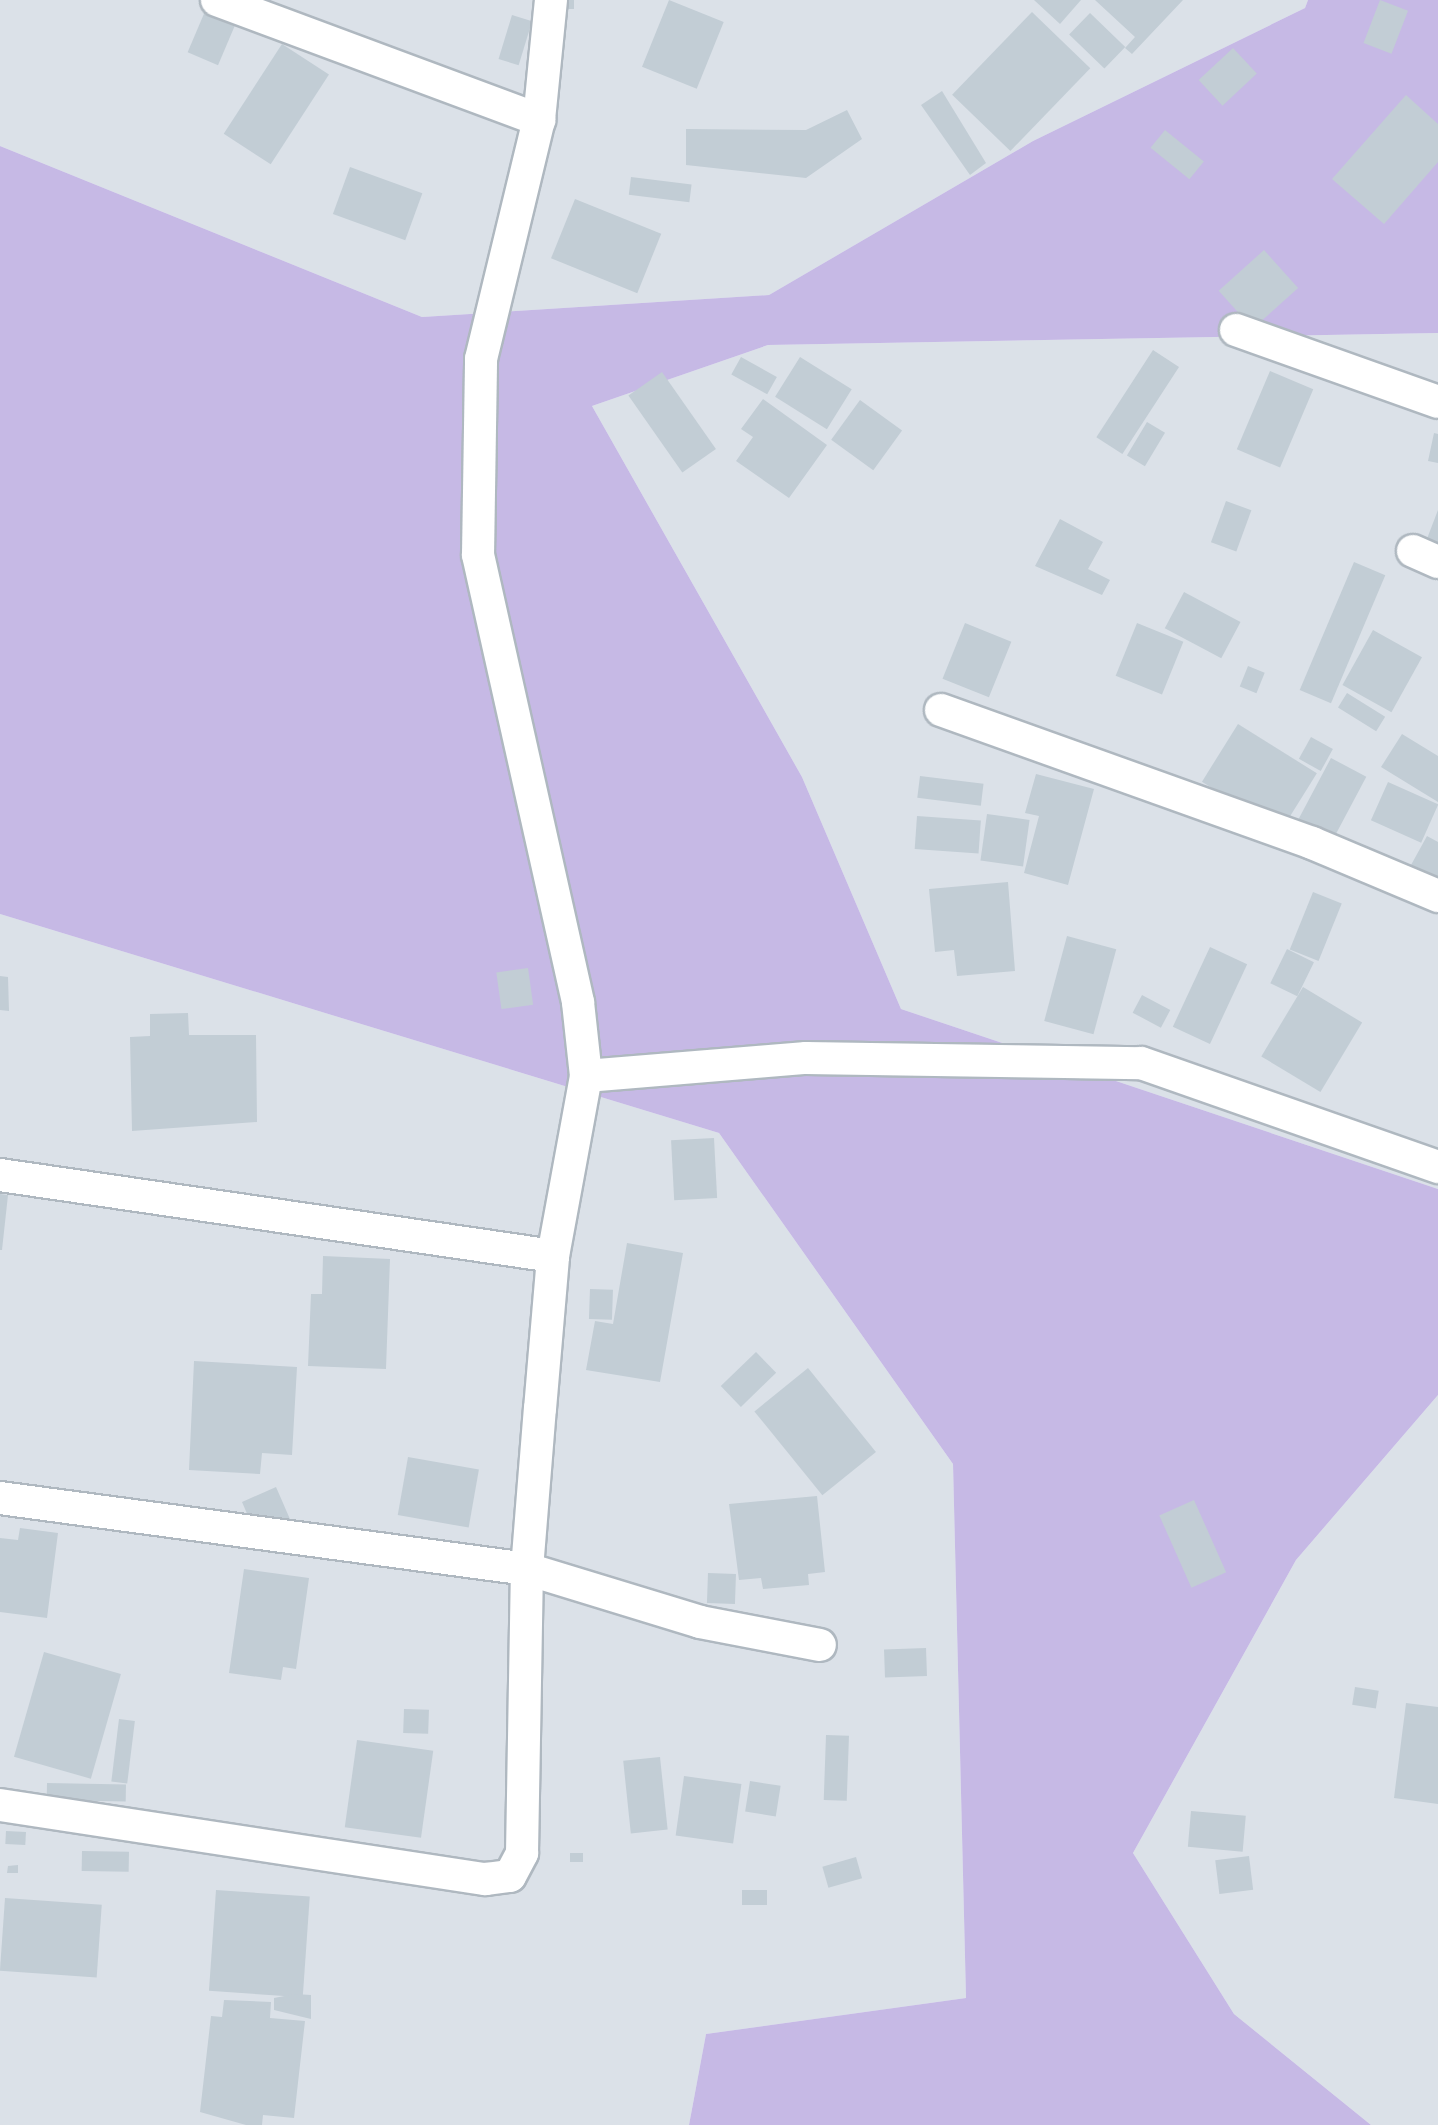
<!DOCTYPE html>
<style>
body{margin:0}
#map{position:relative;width:1438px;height:2125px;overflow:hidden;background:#ecf0f5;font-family:"Titillium Web",sans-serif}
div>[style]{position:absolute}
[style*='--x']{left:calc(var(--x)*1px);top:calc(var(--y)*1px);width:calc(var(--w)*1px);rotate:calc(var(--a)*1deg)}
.residential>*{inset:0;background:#dbe1e8}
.green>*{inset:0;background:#c6b9e5}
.building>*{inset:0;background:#c2cdd5;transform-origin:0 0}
.roads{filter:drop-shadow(2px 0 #afb8c0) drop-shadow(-2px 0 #afb8c0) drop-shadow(0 2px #afb8c0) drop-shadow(0 -2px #afb8c0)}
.street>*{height:32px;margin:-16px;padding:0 16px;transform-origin:16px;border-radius:16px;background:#fff}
span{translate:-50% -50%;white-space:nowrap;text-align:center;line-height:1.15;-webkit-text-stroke:8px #fff;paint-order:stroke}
</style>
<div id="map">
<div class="residential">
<div style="clip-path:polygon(0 0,1308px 0,1305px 8px,1033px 141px,769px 295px,422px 317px,0 146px)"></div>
<div style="clip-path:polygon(1438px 333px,1438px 1189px,901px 1009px,802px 777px,592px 406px,768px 345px)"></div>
<div style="clip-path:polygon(0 914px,719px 1133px,953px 1464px,966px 1998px,706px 2034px,689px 2125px,0 2125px)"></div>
<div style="clip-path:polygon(1438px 1395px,1438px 2125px,1371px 2125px,1234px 2014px,1133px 1853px,1296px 1560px)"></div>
</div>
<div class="green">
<div style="clip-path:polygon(1308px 0,1438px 0,1438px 333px,768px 345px,592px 406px,802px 777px,901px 1009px,1438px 1189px,1438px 1395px,1296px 1560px,1133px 1853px,1234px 2014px,1371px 2125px,689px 2125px,706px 2034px,966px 1998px,953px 1464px,719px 1133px,0 914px,0 146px,422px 317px,769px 295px,1033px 141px,1305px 8px)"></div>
</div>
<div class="building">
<div style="left:565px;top:0;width:9px;height:9px"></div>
<div style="left:669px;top:0;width:59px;height:72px;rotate:22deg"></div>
<div style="clip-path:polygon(1034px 0,1081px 0,1060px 24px)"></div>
<div style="clip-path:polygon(1095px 0,1183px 0,1132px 54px,1125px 48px,1135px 37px)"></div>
<div style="left:1380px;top:0;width:30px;height:46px;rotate:21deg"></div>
<div style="left:206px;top:9px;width:33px;height:47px;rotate:23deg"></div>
<div style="left:1032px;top:12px;width:81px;height:115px;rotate:44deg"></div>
<div style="left:1090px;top:13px;width:49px;height:30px;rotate:44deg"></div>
<div style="left:512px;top:15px;width:21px;height:46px;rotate:17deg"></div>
<div style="left:282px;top:44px;width:56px;height:107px;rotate:33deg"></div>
<div style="left:1233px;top:48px;width:35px;height:47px;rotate:47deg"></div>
<div style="clip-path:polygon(942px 91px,986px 163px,970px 175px,921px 105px)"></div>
<div style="clip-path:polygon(1406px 95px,1438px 124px,1438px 162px,1384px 224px,1332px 179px)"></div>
<div style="clip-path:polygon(847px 110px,862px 139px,806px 178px,686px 165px,686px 129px,806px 130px)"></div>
<div style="left:1165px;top:130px;width:50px;height:23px;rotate:39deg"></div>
<div style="left:350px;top:167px;width:77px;height:50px;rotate:20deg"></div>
<div style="left:631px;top:177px;width:61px;height:18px;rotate:7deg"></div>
<div style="left:575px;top:199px;width:93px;height:64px;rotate:22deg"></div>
<div style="left:1264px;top:250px;width:51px;height:61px;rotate:48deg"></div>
<div style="left:1153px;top:350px;width:31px;height:104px;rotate:33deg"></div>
<div style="left:741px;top:357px;width:41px;height:20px;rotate:29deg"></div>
<div style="left:800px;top:357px;width:61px;height:47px;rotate:32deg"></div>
<div style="left:1270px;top:371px;width:47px;height:85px;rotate:23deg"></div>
<div style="left:662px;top:372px;width:94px;height:41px;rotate:55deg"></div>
<div style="clip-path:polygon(763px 399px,827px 445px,789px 498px,736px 461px,753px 437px,741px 429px)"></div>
<div style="left:860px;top:400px;width:52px;height:49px;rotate:36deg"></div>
<div style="left:1147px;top:422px;width:21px;height:39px;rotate:31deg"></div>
<div style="clip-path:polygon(1434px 433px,1438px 434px,1438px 463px,1428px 461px)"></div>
<div style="left:1226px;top:501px;width:27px;height:44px;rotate:20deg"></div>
<div style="clip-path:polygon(1438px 510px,1438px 564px,1420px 557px)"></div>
<div style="clip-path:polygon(1060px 519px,1103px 542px,1088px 569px,1110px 580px,1102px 595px,1035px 566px)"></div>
<div style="left:1354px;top:562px;width:34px;height:139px;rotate:23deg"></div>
<div style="left:1184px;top:592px;width:64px;height:41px;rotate:28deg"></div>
<div style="left:965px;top:623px;width:50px;height:60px;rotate:22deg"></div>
<div style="left:1137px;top:623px;width:50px;height:57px;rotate:22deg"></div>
<div style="left:1373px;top:630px;width:56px;height:63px;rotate:29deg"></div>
<div style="left:1248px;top:666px;width:18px;height:22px;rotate:22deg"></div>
<div style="left:1347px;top:693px;width:45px;height:17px;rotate:32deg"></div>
<div style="left:1238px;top:724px;width:93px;height:68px;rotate:32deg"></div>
<div style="clip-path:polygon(1402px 734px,1438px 756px,1438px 802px,1381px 767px)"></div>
<div style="left:1311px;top:737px;width:25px;height:25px;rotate:29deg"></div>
<div style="left:1331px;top:758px;width:40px;height:77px;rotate:28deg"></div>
<div style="clip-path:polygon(1036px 774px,1094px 789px,1068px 885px,1024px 873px,1039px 816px,1025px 813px)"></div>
<div style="left:920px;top:776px;width:64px;height:22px;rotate:7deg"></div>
<div style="left:1388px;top:782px;width:55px;height:42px;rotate:24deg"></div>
<div style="left:987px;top:814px;width:43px;height:47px;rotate:8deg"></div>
<div style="left:917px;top:816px;width:64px;height:33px;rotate:4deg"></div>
<div style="clip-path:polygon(1427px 836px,1438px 842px,1438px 906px,1400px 885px)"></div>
<div style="clip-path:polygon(1008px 882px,1015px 971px,957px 976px,954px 950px,935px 952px,929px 889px)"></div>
<div style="left:1313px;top:892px;width:31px;height:62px;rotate:22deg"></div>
<div style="left:1067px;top:936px;width:51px;height:88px;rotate:15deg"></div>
<div style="left:1210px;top:947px;width:41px;height:88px;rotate:25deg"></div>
<div style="left:1287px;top:949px;width:30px;height:38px;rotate:26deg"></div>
<div style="left:528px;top:968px;width:37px;height:32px;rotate:82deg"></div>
<div style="clip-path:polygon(0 976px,8px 977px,9px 1011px,0 1010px)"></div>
<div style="left:1303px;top:987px;width:69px;height:81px;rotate:31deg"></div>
<div style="left:1142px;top:995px;width:32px;height:20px;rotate:28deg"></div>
<div style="clip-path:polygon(188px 1013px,189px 1035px,256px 1035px,257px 1122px,132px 1131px,130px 1037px,150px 1036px,150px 1014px)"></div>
<div style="left:714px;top:1138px;width:60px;height:43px;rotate:87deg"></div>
<div style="clip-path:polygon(0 1194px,8px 1195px,2px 1250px,0 1250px)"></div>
<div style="clip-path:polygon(627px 1243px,683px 1253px,660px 1382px,586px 1370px,595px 1321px,613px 1324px)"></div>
<div style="clip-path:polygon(323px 1256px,390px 1259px,386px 1369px,308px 1366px,311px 1294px,322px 1294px)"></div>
<div style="left:590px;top:1289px;width:23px;height:30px;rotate:2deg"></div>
<div style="left:756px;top:1352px;width:29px;height:49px;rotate:46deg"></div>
<div style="clip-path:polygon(194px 1361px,297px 1367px,292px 1455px,262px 1453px,260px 1474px,189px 1470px)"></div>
<div style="left:808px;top:1368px;width:108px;height:69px;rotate:51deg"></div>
<div style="left:408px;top:1457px;width:72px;height:59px;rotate:10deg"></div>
<div style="clip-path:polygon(276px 1487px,293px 1526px,255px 1532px,242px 1502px)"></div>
<div style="clip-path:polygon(817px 1496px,825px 1572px,808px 1574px,809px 1585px,763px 1589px,761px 1578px,739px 1580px,729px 1504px)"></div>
<div style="left:1194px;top:1500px;width:79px;height:38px;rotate:66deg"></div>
<div style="clip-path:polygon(20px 1528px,58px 1533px,47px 1618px,0 1612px,0 1538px,18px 1540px)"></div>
<div style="clip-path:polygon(244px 1569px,309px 1578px,296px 1669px,283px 1667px,281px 1680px,229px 1673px)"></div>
<div style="left:708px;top:1573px;width:28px;height:30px;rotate:2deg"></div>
<div style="left:926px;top:1648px;width:28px;height:42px;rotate:88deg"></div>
<div style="left:44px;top:1652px;width:80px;height:109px;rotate:16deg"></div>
<div style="left:1355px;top:1687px;width:24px;height:18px;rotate:9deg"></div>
<div style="clip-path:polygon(1406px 1703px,1438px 1707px,1438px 1804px,1394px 1798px)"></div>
<div style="left:404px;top:1709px;width:25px;height:24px;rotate:2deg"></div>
<div style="left:119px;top:1719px;width:16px;height:63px;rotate:7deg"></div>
<div style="left:826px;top:1735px;width:23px;height:65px;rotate:2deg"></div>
<div style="left:357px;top:1740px;width:77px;height:88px;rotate:8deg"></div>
<div style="left:660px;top:1757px;width:73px;height:37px;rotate:84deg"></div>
<div style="left:684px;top:1776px;width:58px;height:60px;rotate:8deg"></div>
<div style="left:750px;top:1781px;width:31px;height:31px;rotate:9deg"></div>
<div style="left:47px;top:1783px;width:79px;height:17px;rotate:1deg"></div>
<div style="left:1191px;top:1811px;width:55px;height:36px;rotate:5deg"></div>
<div style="left:6px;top:1831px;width:20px;height:13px;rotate:3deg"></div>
<div style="left:82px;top:1851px;width:47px;height:20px;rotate:1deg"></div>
<div style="left:570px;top:1853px;width:13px;height:9px"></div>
<div style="left:1249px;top:1856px;width:34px;height:34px;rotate:83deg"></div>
<div style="left:856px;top:1857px;width:22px;height:35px;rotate:74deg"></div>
<div style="clip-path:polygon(18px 1865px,18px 1873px,7px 1873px,8px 1866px)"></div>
<div style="left:216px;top:1890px;width:94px;height:101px;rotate:4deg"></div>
<div style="left:742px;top:1890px;width:25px;height:15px"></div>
<div style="left:5px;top:1898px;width:97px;height:73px;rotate:4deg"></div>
<div style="clip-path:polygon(295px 1994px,311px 1995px,311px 2019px,274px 2010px,274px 1998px)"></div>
<div style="clip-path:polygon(224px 2000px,271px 2002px,270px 2018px,305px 2021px,294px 2118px,263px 2115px,262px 2125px,246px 2125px,200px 2112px,211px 2016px,222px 2017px)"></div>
</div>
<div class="roads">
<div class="street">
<div style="--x:217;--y:0;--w:344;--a:20.4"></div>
<div style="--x:1236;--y:330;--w:214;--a:19.6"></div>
<div style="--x:1413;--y:551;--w:27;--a:24"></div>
<div style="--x:941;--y:710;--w:394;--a:19.7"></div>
<div style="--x:1312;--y:843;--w:137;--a:22.8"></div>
<div style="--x:586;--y:1076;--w:221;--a:-4.7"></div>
<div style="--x:806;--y:1058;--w:335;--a:0.9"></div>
<div style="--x:1141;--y:1063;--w:315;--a:19.3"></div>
<div style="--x:0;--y:1175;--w:559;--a:8.33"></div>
<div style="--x:0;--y:1498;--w:532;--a:7.67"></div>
<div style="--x:527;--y:1569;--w:181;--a:17"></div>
<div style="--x:700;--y:1622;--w:122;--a:10.9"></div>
<div style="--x:0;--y:1805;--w:491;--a:8.7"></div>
<div style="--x:485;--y:1879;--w:25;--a:-7"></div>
<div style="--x:510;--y:1876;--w:26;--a:-62"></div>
<div style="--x:522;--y:1853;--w:284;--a:-89"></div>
<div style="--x:527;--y:1569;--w:161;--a:-85.4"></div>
<div style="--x:540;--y:1409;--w:154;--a:-85.1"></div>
<div style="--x:553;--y:1256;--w:183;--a:-79.6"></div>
<div style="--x:586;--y:1076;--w:74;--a:-96.2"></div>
<div style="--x:578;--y:1002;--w:458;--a:-102.6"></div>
<div style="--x:478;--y:555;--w:196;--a:-89.1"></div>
<div style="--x:481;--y:359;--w:246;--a:-76.4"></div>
<div style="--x:539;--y:120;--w:121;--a:-84.3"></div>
</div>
</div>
</div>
